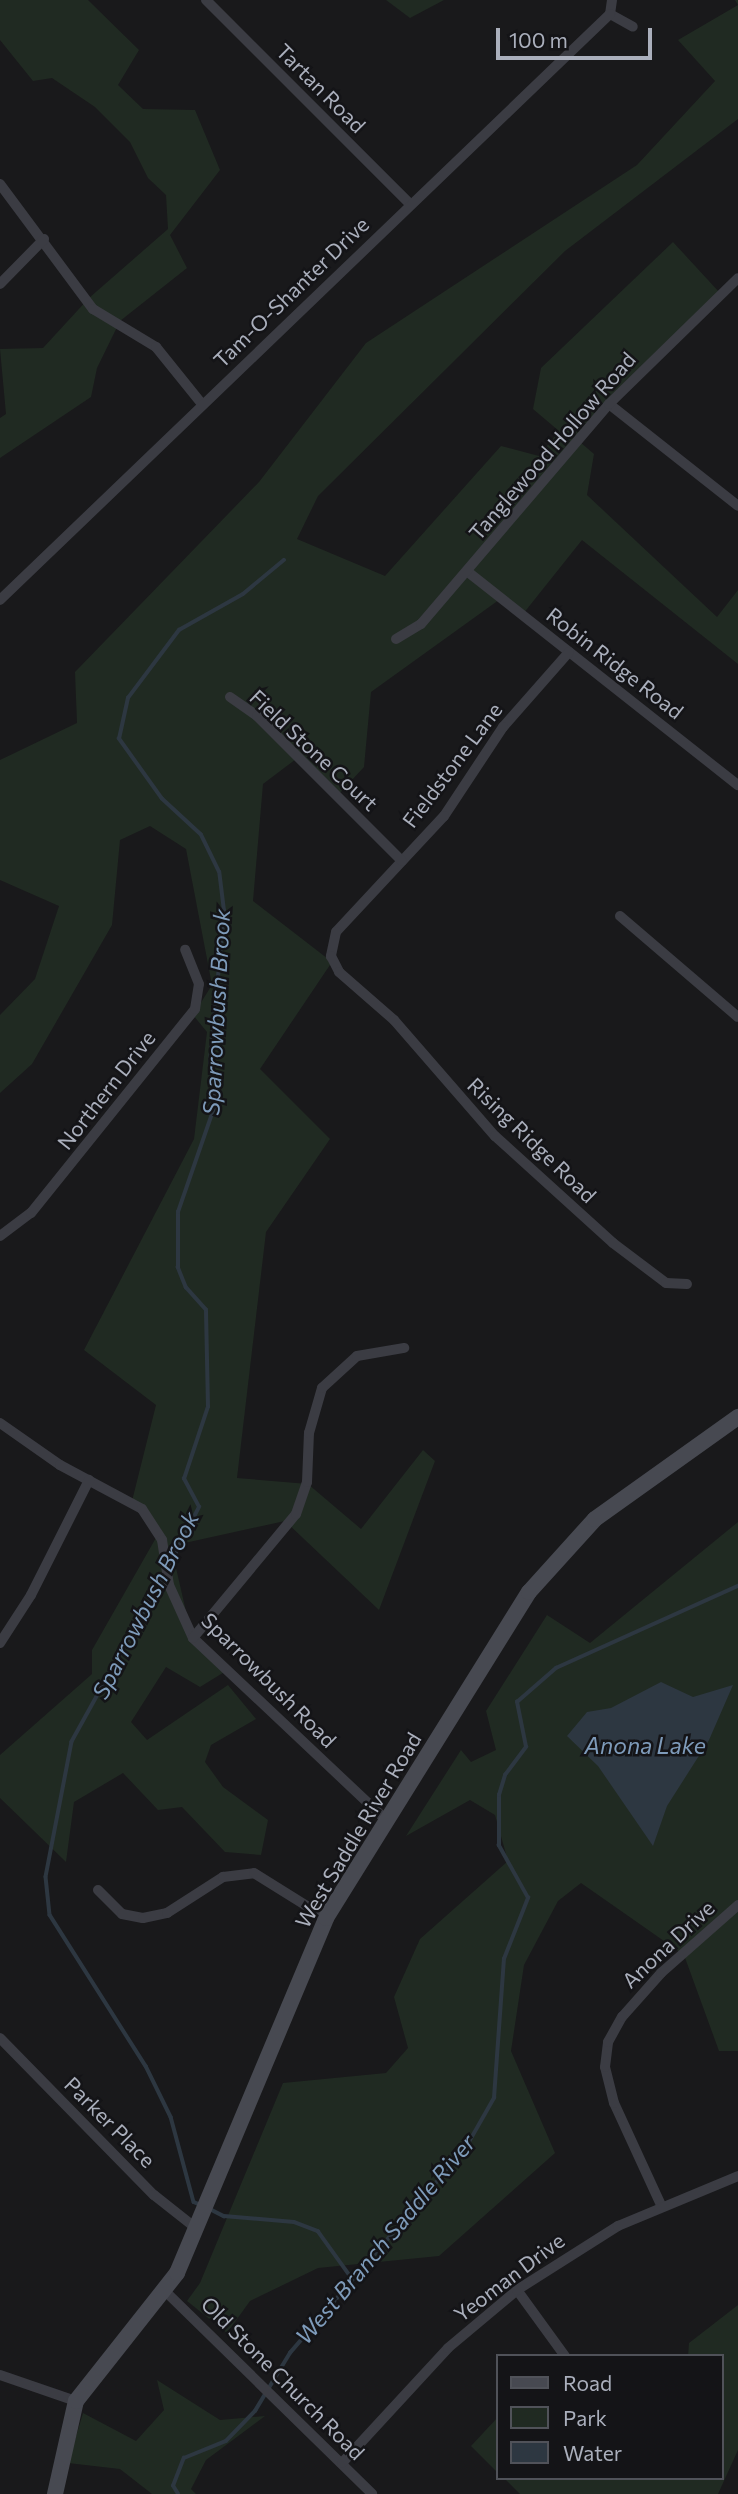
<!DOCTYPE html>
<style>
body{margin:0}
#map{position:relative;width:738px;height:2494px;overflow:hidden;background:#19191b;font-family:Commissioner,sans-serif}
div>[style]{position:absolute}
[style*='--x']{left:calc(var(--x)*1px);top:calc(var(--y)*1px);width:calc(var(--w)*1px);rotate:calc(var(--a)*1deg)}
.green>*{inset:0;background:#202a22}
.water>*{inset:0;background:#2d3741}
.stream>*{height:3.5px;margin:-1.75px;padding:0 1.75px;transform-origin:1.75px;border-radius:1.75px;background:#2d3741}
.street>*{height:10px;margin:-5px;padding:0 5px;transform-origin:5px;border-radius:5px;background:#3b3c43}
.secondary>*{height:16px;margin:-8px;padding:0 8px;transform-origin:8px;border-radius:8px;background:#474951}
span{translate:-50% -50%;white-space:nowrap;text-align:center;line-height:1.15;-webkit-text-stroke:5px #141417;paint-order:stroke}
.street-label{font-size:21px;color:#aaafbc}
.water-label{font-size:23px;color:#7e9bba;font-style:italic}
.legend{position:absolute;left:496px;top:2354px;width:228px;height:126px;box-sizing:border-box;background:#141417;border:2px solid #505259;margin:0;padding:9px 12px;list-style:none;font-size:21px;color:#aaafbc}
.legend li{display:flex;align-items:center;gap:14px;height:35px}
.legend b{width:35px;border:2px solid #505259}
.scale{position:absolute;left:496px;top:28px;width:156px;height:32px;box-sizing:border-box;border:4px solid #aaafbc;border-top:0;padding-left:9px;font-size:21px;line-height:24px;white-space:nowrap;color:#aaafbc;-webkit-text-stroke:5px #141417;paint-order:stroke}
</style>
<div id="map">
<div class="green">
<div style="clip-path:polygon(0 0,88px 0,139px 50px,118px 85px,143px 109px,195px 110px,220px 170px,170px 235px,187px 268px,120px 321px,97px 368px,91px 397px,0 458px,0 418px,6px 414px,0 349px,43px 348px,89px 298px,168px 229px,166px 195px,148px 178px,130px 142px,95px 107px,52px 78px,33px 81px,0 40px)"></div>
<div style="clip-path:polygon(386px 0,444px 0,410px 18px)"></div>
<div style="clip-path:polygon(735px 0,738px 0,738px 119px,565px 251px,318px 496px,297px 539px,385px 576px,501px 446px,539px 456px,559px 431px,533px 409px,541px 368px,673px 242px,720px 293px,580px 442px,594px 454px,587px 495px,717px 617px,738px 590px,738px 664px,582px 540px,523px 614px,503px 597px,371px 692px,364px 767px,338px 795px,300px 756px,263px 784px,253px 901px,332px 962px,260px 1069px,330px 1139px,266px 1232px,237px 1478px,308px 1484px,361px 1529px,423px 1450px,435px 1461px,379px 1610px,285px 1521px,171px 1546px,193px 1642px,226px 1671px,200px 1687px,166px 1667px,131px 1722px,147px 1740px,228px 1685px,256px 1719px,211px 1745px,205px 1762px,223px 1787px,268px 1820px,261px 1855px,225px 1852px,182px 1807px,158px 1810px,123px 1773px,74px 1802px,66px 1862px,0 1798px,0 1755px,92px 1674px,92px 1650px,161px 1529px,132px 1501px,156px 1405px,84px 1350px,194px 1139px,207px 1032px,193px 1015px,212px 985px,186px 849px,150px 826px,120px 840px,112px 925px,32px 1064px,0 1093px,0 1015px,35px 979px,59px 906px,0 880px,0 760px,77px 723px,75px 672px,259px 482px,366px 343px,637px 165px,715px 81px,678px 40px,738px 5px)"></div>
<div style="clip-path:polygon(738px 1522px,738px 2051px,719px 2051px,684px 1955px,581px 1883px,558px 1901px,524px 1965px,511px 2051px,555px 2153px,439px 2256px,318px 2268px,250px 2301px,227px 2333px,187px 2301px,200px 2283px,283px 2083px,386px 2073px,408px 2048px,394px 1997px,420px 1939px,508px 1861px,495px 1815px,470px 1800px,406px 1836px,461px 1750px,471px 1762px,496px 1750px,486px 1711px,547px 1615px,590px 1643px)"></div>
<div style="clip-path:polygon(738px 2305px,738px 2450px,718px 2494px,520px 2494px,504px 2478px,722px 2478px,722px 2356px,688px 2356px,689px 2343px)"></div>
<div style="clip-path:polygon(157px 2380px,220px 2420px,265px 2416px,206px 2460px,191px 2489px,196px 2494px,152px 2494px,120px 2469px,68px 2463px,83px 2413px,136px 2441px,164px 2410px)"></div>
<div style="clip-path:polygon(498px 2417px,498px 2473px,471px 2446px)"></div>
</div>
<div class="water">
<div style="clip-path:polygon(661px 1682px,693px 1697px,733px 1685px,709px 1740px,667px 1806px,653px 1846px,598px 1766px,567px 1736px,587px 1712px,611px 1708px)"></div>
</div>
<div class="stream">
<div style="--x:170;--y:1564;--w:64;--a:-63"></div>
<div style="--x:199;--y:1507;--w:32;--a:-118"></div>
<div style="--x:184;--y:1479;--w:76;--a:-71.6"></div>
<div style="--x:208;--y:1407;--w:97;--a:-91.2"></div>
<div style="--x:206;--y:1310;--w:30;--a:-132"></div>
<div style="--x:186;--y:1288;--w:22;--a:-112"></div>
<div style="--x:178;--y:1268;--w:56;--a:-90"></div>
<div style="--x:178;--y:1212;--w:113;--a:-70.9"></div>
<div style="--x:215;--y:1105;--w:42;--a:-96.8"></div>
<div style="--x:210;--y:1063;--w:153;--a:-84.7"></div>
<div style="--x:224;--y:911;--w:39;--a:-97"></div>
<div style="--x:219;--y:872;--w:41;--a:-115.9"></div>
<div style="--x:201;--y:835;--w:53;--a:-137.3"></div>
<div style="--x:162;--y:799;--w:74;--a:-125.6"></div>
<div style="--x:119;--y:739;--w:42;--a:-77.6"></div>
<div style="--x:128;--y:698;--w:85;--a:-53.1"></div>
<div style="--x:179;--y:630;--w:73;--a:-29.4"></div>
<div style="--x:243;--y:594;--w:53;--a:-39.7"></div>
<div style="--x:165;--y:1574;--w:192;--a:119"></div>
<div style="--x:72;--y:1742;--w:137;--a:100.9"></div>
<div style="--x:46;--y:1877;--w:38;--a:84"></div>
<div style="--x:50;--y:1915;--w:179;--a:57.6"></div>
<div style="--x:146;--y:2066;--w:57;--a:63.9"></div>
<div style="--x:171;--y:2117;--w:88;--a:74.9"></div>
<div style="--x:194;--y:2202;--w:8;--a:23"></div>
<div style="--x:208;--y:2208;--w:18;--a:27"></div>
<div style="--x:224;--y:2216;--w:70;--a:4.9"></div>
<div style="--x:294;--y:2222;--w:26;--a:21"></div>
<div style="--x:318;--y:2231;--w:57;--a:54.3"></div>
<div style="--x:351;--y:2277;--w:16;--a:108"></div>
<div style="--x:178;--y:2494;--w:9;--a:-122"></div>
<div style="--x:173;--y:2486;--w:30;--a:-69"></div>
<div style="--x:184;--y:2458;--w:45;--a:-22"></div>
<div style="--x:226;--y:2441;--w:42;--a:-46"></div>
<div style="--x:255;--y:2411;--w:68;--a:-58.9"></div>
<div style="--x:290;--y:2353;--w:269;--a:-49.4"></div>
<div style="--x:465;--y:2149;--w:59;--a:-60.4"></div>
<div style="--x:494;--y:2098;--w:139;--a:-85.9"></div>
<div style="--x:504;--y:1959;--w:66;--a:-68.5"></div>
<div style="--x:528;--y:1898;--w:60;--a:-119.1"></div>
<div style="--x:499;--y:1846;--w:51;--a:-90"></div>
<div style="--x:499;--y:1795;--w:21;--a:-73"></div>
<div style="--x:505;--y:1775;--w:35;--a:-53"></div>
<div style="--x:526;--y:1747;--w:46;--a:-101.3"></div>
<div style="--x:517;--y:1702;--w:52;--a:-41.1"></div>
<div style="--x:556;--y:1668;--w:200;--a:-24.3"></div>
</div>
<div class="street">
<div style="--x:206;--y:0;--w:288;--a:45"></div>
<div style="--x:612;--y:0;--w:14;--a:98"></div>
<div style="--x:610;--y:14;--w:26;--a:29"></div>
<div style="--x:0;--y:184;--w:156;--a:53.4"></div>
<div style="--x:93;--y:309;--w:74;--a:31.1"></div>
<div style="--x:156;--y:347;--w:73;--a:51.1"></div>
<div style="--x:0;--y:284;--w:63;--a:-45.6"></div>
<div style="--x:609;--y:404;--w:164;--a:38.3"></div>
<div style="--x:468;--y:572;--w:344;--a:38.3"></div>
<div style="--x:0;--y:600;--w:846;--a:-43.85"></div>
<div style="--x:396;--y:639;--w:29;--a:-31"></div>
<div style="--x:421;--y:624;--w:289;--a:-49.5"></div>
<div style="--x:609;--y:404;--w:180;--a:-44.3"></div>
<div style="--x:569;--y:652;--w:100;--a:131.3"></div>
<div style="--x:503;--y:727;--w:107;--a:123.5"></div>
<div style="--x:444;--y:816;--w:158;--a:133"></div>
<div style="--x:336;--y:932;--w:25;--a:102"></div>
<div style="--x:331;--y:956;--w:18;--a:63"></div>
<div style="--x:339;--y:972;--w:73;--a:41.1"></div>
<div style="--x:394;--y:1020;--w:154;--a:49"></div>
<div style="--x:495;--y:1136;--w:159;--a:42.2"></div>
<div style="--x:613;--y:1243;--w:66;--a:37"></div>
<div style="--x:666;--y:1283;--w:21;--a:3"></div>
<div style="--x:230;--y:697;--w:33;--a:35"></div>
<div style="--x:257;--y:716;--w:205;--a:45"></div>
<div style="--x:620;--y:916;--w:155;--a:40.6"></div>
<div style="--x:0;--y:1236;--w:39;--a:-37"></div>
<div style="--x:31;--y:1213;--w:262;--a:-51.2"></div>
<div style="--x:195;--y:1009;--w:25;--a:-81"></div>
<div style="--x:199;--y:984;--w:37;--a:-112"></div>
<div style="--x:0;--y:1423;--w:73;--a:35"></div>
<div style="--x:60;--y:1465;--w:93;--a:28.2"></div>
<div style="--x:142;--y:1509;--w:37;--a:57"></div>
<div style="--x:162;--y:1540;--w:46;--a:81.2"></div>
<div style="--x:169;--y:1585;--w:58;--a:65.6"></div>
<div style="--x:193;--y:1638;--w:265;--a:43.3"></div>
<div style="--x:193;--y:1638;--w:161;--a:-50.3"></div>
<div style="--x:296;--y:1514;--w:34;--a:-71"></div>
<div style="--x:307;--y:1482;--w:49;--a:-87.7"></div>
<div style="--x:309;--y:1433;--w:47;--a:-73.9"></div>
<div style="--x:322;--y:1388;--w:47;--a:-42.4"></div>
<div style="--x:357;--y:1356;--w:48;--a:-9.7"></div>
<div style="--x:0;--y:1643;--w:57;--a:-57.1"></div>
<div style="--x:31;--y:1595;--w:129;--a:-63.2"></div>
<div style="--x:98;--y:1890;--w:34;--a:45"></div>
<div style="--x:122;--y:1914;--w:21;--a:11"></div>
<div style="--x:143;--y:1918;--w:25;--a:-12"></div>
<div style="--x:167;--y:1913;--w:67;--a:-32.7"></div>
<div style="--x:223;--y:1877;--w:31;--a:-7"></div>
<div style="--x:254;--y:1873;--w:85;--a:32"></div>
<div style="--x:0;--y:2038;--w:220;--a:45.6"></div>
<div style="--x:154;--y:2195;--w:55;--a:38.3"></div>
<div style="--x:661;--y:2205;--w:112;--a:-114.7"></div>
<div style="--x:614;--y:2103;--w:37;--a:-104"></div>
<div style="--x:605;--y:2067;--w:25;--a:-83"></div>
<div style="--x:608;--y:2042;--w:29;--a:-61"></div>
<div style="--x:622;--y:2017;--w:59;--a:-48.4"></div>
<div style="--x:661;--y:1973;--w:103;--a:-41.4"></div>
<div style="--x:517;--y:2290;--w:82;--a:54"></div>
<div style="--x:165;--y:2291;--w:290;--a:44.4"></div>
<div style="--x:0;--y:2375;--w:80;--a:18.9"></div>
<div style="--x:342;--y:2463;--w:156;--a:-47.3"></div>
<div style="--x:448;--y:2348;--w:90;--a:-40"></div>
<div style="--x:517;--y:2290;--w:120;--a:-32.4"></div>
<div style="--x:618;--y:2226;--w:130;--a:-22.6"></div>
</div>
<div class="secondary">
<div style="--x:55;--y:2494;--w:95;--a:-77.3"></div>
<div style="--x:76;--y:2401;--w:163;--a:-51.7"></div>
<div style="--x:177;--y:2273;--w:385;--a:-67.2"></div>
<div style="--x:326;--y:1918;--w:384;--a:-58.1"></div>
<div style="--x:529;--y:1592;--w:98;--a:-47.9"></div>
<div style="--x:595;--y:1519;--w:176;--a:-35.5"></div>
</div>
<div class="street-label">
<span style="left:321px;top:88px;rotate:45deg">Tartan Road</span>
<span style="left:291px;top:292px;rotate:-44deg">Tam-O-Shanter Drive</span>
<span style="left:552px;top:446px;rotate:-49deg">Tanglewood Hollow Road</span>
<span style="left:615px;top:663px;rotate:38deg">Robin Ridge Road</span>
<span style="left:314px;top:750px;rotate:43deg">Field Stone Court</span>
<span style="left:452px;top:765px;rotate:-53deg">Fieldstone Lane</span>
<span style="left:106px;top:1090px;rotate:-52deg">Northern Drive</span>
<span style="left:532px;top:1140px;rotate:44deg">Rising Ridge Road</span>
<span style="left:269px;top:1680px;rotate:45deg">Sparrowbush Road</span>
<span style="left:358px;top:1830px;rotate:-59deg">West Saddle River Road</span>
<span style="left:668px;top:1944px;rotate:-43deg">Anona Drive</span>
<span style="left:110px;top:2122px;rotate:45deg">Parker Place</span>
<span style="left:509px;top:2277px;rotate:-37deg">Yeoman Drive</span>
<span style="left:283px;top:2378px;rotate:45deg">Old Stone Church Road</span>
</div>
<div class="water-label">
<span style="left:216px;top:1012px;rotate:-87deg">Sparrowbush Brook</span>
<span style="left:145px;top:1605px;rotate:-63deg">Sparrowbush Brook</span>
<span style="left:645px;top:1745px">Anona Lake</span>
<span style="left:385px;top:2239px;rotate:-50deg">West Branch Saddle River</span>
</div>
<ul class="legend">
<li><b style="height:9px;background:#474951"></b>Road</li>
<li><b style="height:19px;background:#202a22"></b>Park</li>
<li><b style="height:19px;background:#2d3741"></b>Water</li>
</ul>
<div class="scale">100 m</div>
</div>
